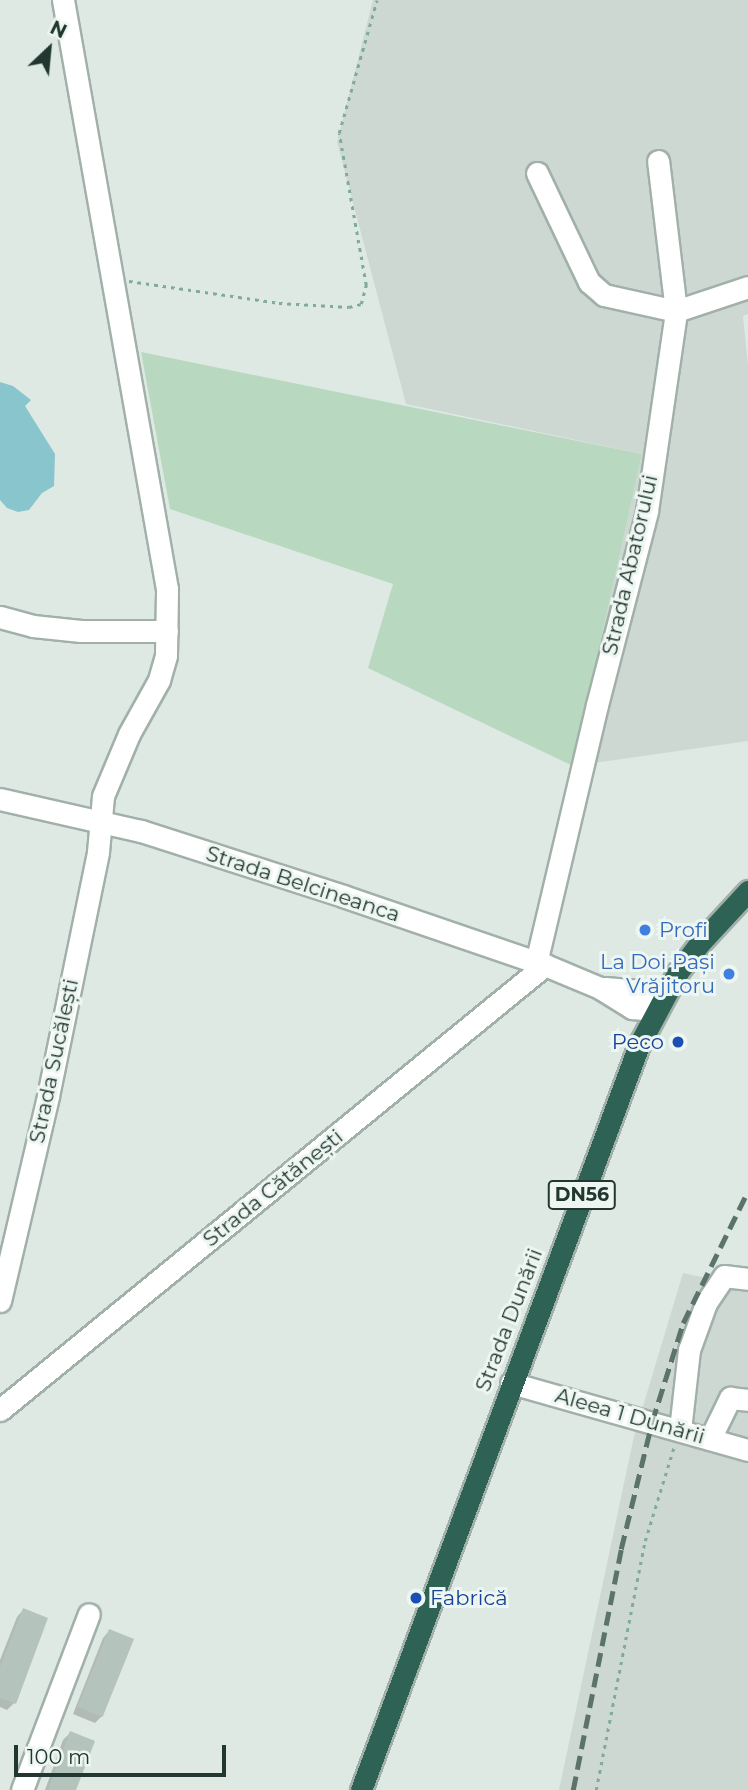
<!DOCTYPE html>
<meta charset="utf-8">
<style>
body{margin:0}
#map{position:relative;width:748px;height:1790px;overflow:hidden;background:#dee9e4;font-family:Montserrat,sans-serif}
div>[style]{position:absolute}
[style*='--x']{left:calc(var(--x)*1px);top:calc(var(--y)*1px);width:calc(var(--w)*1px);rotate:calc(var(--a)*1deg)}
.built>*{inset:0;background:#cdd8d2}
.green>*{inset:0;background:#b8d9bf}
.water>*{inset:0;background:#89c5cc}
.shadow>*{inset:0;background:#0003}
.building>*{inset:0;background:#b4c3bc;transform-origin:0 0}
.path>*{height:2.5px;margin-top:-1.25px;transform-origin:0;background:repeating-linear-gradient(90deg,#80ab9b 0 3.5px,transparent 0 8.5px)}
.roads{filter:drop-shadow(2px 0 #a2b0aa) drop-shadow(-2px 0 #a2b0aa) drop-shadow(0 2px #a2b0aa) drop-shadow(0 -2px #a2b0aa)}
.minor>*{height:21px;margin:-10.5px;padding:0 10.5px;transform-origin:10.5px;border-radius:10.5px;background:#fff}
.highway>*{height:21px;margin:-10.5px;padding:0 10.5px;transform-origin:10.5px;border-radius:10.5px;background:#2e6254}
.rail>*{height:4.5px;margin-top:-2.25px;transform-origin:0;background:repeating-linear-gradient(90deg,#5b736b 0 14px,transparent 0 21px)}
.dots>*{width:19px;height:19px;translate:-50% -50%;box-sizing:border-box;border:4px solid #eef6f2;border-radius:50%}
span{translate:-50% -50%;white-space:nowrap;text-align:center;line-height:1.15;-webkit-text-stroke:6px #eef6f2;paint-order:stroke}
.shield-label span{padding:2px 5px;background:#eef6f2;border:2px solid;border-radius:5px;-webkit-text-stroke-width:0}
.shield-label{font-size:19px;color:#213730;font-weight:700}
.street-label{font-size:21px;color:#213730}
.shop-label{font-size:21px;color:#366cbe}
.left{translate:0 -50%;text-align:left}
.right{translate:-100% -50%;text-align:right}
.transit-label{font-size:21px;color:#164399}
.north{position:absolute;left:14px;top:14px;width:70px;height:70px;-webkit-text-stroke:5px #eef6f2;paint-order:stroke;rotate:26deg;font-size:19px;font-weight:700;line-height:28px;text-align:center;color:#213730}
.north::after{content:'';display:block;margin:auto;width:24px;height:32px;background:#213730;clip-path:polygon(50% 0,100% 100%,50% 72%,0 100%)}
.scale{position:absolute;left:14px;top:1745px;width:212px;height:32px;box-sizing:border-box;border:4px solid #213730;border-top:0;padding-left:9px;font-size:21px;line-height:24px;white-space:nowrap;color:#213730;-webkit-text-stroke:5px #eef6f2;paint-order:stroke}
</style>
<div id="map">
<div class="built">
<div style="clip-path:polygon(373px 0,748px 0,748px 314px,743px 316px,748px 366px,748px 741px,573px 766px,642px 454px,406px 404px,337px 142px)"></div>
<div style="clip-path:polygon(683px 1273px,748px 1287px,748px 1790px,559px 1790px,634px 1436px)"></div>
</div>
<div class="green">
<div style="clip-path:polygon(141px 352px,642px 454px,573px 766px,368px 668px,393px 584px,170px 509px)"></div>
</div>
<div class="water">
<div style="clip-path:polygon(0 382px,13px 386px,31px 400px,25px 406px,55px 454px,54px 486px,42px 493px,29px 510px,18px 512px,7px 508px,0 500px)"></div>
</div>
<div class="shadow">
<div style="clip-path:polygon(23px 1610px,14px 1703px,7px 1710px,0 1707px,0 1660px,17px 1617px)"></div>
<div style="clip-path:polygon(109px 1631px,102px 1716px,95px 1723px,73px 1714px,103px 1638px)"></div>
<div style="clip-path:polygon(70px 1733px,74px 1790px,45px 1790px,63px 1740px)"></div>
</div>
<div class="building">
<div style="clip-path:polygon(23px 1608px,48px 1618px,16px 1704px,0 1698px,0 1667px)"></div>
<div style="left:109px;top:1629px;width:27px;height:84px;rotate:22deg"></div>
<div style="clip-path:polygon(70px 1731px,95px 1741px,76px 1790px,48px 1790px)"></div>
</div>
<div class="path">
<div style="--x:129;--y:281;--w:152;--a:8.3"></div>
<div style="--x:279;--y:303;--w:70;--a:3.3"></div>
<div style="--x:349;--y:307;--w:12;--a:-14"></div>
<div style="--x:361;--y:304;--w:20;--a:-75"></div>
<div style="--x:366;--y:285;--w:154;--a:-100.1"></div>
<div style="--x:339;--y:133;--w:138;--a:-74.1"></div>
<div style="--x:596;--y:1790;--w:254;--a:-78.9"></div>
<div style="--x:645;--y:1541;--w:98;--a:-72.9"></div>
</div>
<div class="roads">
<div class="minor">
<div style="--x:537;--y:173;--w:121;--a:64.5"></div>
<div style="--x:589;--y:282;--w:20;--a:41"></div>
<div style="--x:604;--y:295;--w:74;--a:12.5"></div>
<div style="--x:676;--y:311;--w:76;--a:-18.4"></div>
<div style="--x:0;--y:617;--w:34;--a:15"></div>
<div style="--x:33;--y:626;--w:48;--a:5.9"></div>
<div style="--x:81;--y:631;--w:86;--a:0"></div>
<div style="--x:0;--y:799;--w:145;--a:12.8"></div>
<div style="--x:141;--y:831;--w:212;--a:17.8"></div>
<div style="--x:343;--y:896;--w:213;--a:18.9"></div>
<div style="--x:545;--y:965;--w:60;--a:22.7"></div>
<div style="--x:600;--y:988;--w:38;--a:32"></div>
<div style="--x:632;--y:1008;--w:24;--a:5"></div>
<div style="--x:536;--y:963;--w:265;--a:-76.7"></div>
<div style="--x:597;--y:705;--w:200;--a:-75.5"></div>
<div style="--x:647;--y:511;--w:202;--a:-81.7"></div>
<div style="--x:676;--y:311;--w:151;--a:-96.8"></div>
<div style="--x:605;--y:988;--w:35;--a:5"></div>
<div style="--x:640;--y:991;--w:25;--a:50"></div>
<div style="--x:0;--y:1301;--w:211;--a:-76.8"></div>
<div style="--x:48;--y:1096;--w:249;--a:-78.4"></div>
<div style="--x:98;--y:852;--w:56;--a:-84.9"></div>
<div style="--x:103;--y:796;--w:67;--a:-67.2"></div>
<div style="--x:129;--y:734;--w:62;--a:-60.9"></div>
<div style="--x:159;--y:680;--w:26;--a:-74"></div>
<div style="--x:166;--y:655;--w:66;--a:-89.1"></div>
<div style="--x:167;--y:589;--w:598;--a:-100.01"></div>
<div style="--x:511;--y:1383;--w:246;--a:15.8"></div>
<div style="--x:0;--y:1410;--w:704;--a:-39.23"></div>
<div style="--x:680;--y:1430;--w:81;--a:-83.6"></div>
<div style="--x:689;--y:1350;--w:50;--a:-70.1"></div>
<div style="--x:706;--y:1303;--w:32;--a:-56"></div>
<div style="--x:724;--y:1276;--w:24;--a:7"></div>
<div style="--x:710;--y:1439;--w:46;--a:-64"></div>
<div style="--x:730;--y:1398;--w:18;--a:6"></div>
<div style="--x:22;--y:1790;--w:188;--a:-69.2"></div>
</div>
<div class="highway">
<div style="--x:361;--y:1790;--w:795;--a:-69.54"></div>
<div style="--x:639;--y:1045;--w:83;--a:-61.9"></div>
<div style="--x:678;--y:972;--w:36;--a:-53"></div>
<div style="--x:700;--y:943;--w:71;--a:-47.3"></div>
</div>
</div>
<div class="rail">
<div style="--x:573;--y:1790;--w:246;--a:-78.7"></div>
<div style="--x:621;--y:1549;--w:131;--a:-76.3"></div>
<div style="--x:652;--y:1422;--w:104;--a:-72.6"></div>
<div style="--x:683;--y:1323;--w:147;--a:-63.8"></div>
</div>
<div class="dots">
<div style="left:645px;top:930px;background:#3f7fe0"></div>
<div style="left:729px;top:974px;background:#3f7fe0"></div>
<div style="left:678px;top:1042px;background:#1a4fb4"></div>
<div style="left:416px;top:1598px;background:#1a4fb4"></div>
</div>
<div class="shield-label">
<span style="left:582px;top:1195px">DN56</span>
</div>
<div class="street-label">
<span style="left:630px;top:565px;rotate:-77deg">Strada Abatorului</span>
<span style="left:303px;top:884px;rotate:18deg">Strada Belcineanca</span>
<span style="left:54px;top:1061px;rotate:-78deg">Strada Sucălești</span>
<span style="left:273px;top:1188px;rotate:-39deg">Strada Cătănești</span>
<span style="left:509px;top:1320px;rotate:-69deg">Strada Dunării</span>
<span style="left:630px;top:1416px;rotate:16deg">Aleea 1 Dunării</span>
</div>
<div class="shop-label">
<span class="left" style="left:659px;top:930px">Profi</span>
<span class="right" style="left:715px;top:974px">La Doi Pași<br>Vrăjitoru</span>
</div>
<div class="transit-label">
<span class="right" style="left:664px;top:1042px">Peco</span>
<span class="left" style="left:430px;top:1598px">Fabrică</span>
</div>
<div class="north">N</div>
<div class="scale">100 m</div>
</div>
